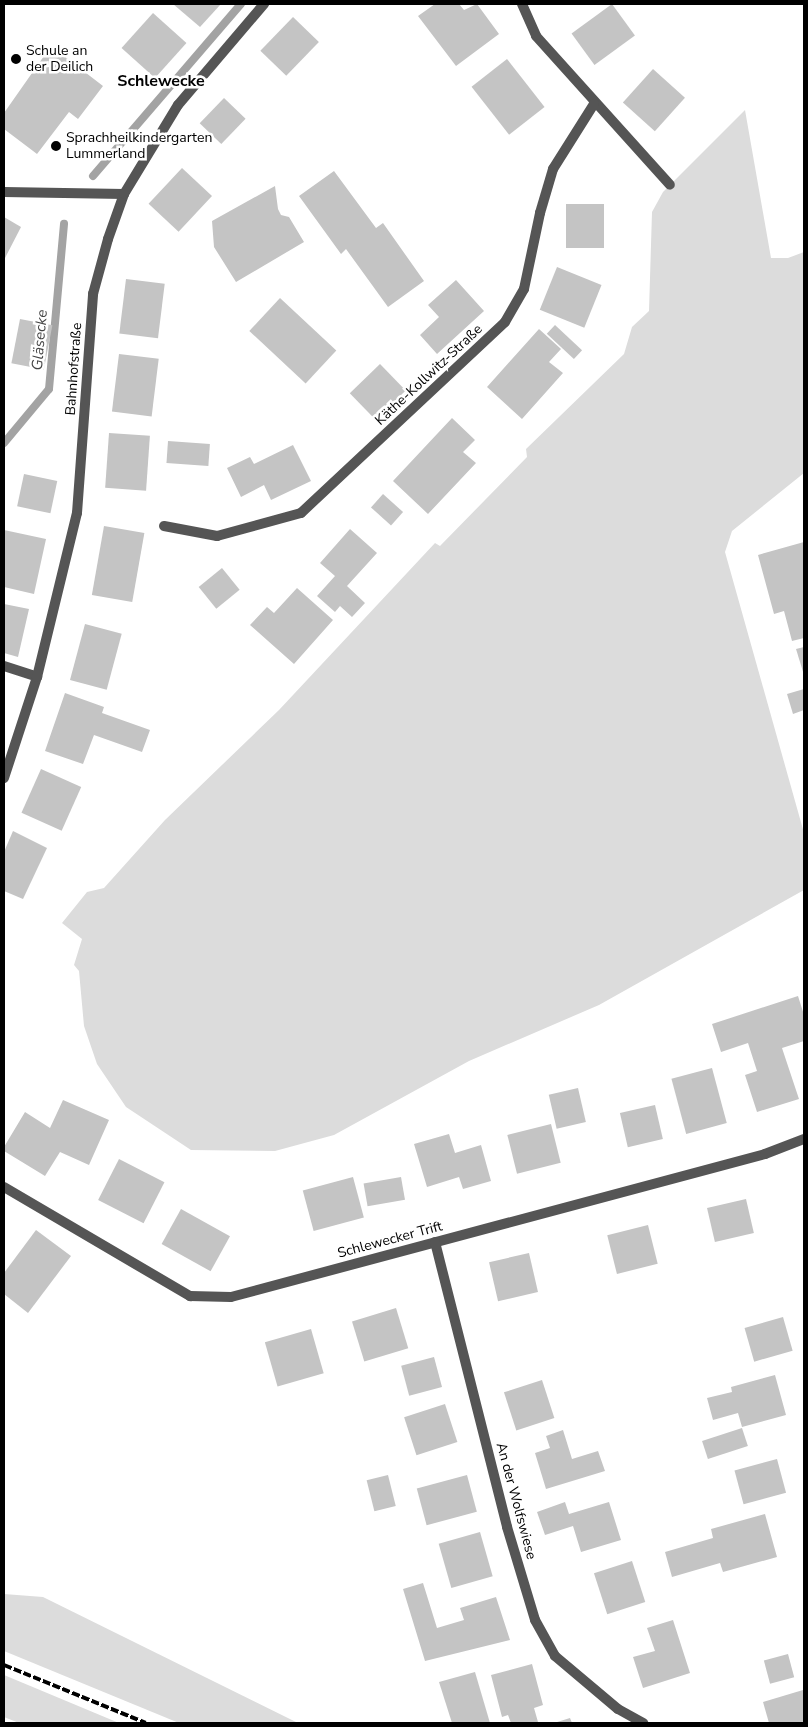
<!DOCTYPE html>
<meta charset="utf-8">
<style>
body{margin:0}
#map{position:relative;width:808px;height:1727px;overflow:hidden;background:#fff;font-family:"Nunito Sans",sans-serif}
div>[style]{position:absolute}
[style*='--x']{left:calc(var(--x)*1px);top:calc(var(--y)*1px);width:calc(var(--w)*1px);rotate:calc(var(--a)*1deg)}
.green>*{inset:0;background:#dcdcdc}
.stream>*{height:8px;margin:-4px;padding:0 4px;transform-origin:4px;border-radius:4px;background:#a3a3a3}
.building>*{inset:0;background:#c4c4c4;transform-origin:0 0}
.minor>*{height:10px;margin:-5px;padding:0 5px;transform-origin:5px;border-radius:5px;background:#555}
.tertiary>*{height:10px;margin:-5px;padding:0 5px;transform-origin:5px;border-radius:5px;background:#555}
.rail>*{height:4px;margin-top:-2px;transform-origin:0;background:repeating-linear-gradient(90deg,#000 0 8px,transparent 0 10.5px)}
.dots>*{width:14px;height:14px;translate:-50% -50%;box-sizing:border-box;border:2px solid #fff;border-radius:50%}
span{translate:-50% -50%;white-space:nowrap;text-align:center;line-height:1.15;-webkit-text-stroke:5px #fff;paint-order:stroke}
.poi-label{font-size:14px;color:#000}
.left{translate:0 -50%;text-align:left}
.street-label{font-size:14px;color:#000}
.water-label{font-size:15px;color:#444;font-style:italic}
.quarter-label{font-size:16px;color:#000;font-weight:700}
.frame{position:absolute;inset:0;border:5px solid #000;pointer-events:none}
</style>
<div id="map">
<div class="green">
<div style="clip-path:polygon(745px 110px,771px 258px,788px 258px,804px 252px,804px 473px,732px 531px,725px 552px,804px 833px,804px 890px,599px 1005px,469px 1061px,334px 1135px,275px 1151px,191px 1150px,126px 1107px,97px 1064px,84px 1026px,79px 971px,74px 965px,82px 939px,62px 923px,87px 892px,104px 888px,165px 820px,279px 710px,435px 543px,440px 546px,527px 457px,526px 449px,624px 354px,632px 327px,649px 311px,652px 212px,663px 192px)"></div>
<div style="clip-path:polygon(4px 1594px,43px 1597px,298px 1723px,179px 1723px,4px 1651px)"></div>
<div style="clip-path:polygon(4px 1675px,119px 1723px,19px 1723px,4px 1717px)"></div>
</div>
<div class="stream">
<div style="--x:93;--y:176;--w:227;--a:-49.3"></div>
<div style="--x:4;--y:443;--w:70;--a:-50.2"></div>
<div style="--x:49;--y:389;--w:166;--a:-84.8"></div>
</div>
<div class="building">
<div style="clip-path:polygon(173px 4px,221px 4px,200px 27px)"></div>
<div style="clip-path:polygon(435px 4px,459px 4px,464px 10px,477px 4px,499px 34px,456px 66px,418px 16px)"></div>
<div style="left:612px;top:4px;width:39px;height:50px;rotate:54deg"></div>
<div style="left:153px;top:13px;width:45px;height:47px;rotate:42deg"></div>
<div style="left:293px;top:17px;width:36px;height:47px;rotate:44deg"></div>
<div style="clip-path:polygon(51px 46px,103px 86px,78px 119px,69px 112px,37px 154px,4px 129px,4px 113px)"></div>
<div style="left:507px;top:59px;width:61px;height:45px;rotate:52deg"></div>
<div style="left:653px;top:69px;width:43px;height:45px;rotate:42deg"></div>
<div style="left:224px;top:98px;width:30px;height:35px;rotate:44deg"></div>
<div style="left:182px;top:168px;width:41px;height:49px;rotate:43deg"></div>
<div style="clip-path:polygon(334px 171px,376px 228px,383px 223px,424px 281px,388px 307px,346px 249px,341px 254px,299px 196px)"></div>
<div style="clip-path:polygon(275px 186px,278px 209px,281px 215px,289px 217px,304px 242px,236px 282px,214px 247px,212px 221px)"></div>
<div style="left:566px;top:204px;width:38px;height:44px"></div>
<div style="clip-path:polygon(4px 217px,21px 227px,4px 260px)"></div>
<div style="left:557px;top:267px;width:48px;height:46px;rotate:22deg"></div>
<div style="left:126px;top:279px;width:39px;height:55px;rotate:7deg"></div>
<div style="clip-path:polygon(456px 280px,484px 311px,437px 354px,420px 335px,439px 317px,428px 305px)"></div>
<div style="left:280px;top:298px;width:77px;height:45px;rotate:43deg"></div>
<div style="left:20px;top:319px;width:33px;height:45px;rotate:11deg"></div>
<div style="left:555px;top:325px;width:37px;height:12px;rotate:43deg"></div>
<div style="clip-path:polygon(539px 329px,561px 349px,549px 362px,563px 373px,522px 419px,487px 387px)"></div>
<div style="left:119px;top:354px;width:40px;height:58px;rotate:7deg"></div>
<div style="left:380px;top:364px;width:37px;height:42px;rotate:46deg"></div>
<div style="clip-path:polygon(452px 418px,475px 440px,463px 452px,476px 463px,428px 514px,393px 481px)"></div>
<div style="left:109px;top:433px;width:41px;height:55px;rotate:4deg"></div>
<div style="left:168px;top:441px;width:42px;height:22px;rotate:4deg"></div>
<div style="clip-path:polygon(293px 445px,311px 481px,271px 500px,264px 485px,241px 497px,227px 468px,250px 457px,254px 464px)"></div>
<div style="left:24px;top:474px;width:34px;height:33px;rotate:12deg"></div>
<div style="left:383px;top:494px;width:27px;height:18px;rotate:42deg"></div>
<div style="left:104px;top:526px;width:41px;height:70px;rotate:10deg"></div>
<div style="clip-path:polygon(350px 529px,377px 553px,347px 586px,365px 603px,352px 617px,340px 606px,335px 612px,317px 596px,335px 576px,320px 563px)"></div>
<div style="clip-path:polygon(4px 530px,46px 539px,34px 594px,4px 587px)"></div>
<div style="clip-path:polygon(804px 542px,804px 638px,792px 641px,784px 611px,774px 614px,758px 555px)"></div>
<div style="left:222px;top:568px;width:28px;height:30px;rotate:51deg"></div>
<div style="clip-path:polygon(297px 588px,333px 620px,294px 664px,250px 625px,267px 607px,274px 613px)"></div>
<div style="clip-path:polygon(4px 604px,29px 609px,18px 657px,4px 653px)"></div>
<div style="left:85px;top:624px;width:38px;height:58px;rotate:15deg"></div>
<div style="clip-path:polygon(804px 647px,804px 675px,796px 649px)"></div>
<div style="clip-path:polygon(804px 689px,804px 710px,793px 714px,787px 694px)"></div>
<div style="clip-path:polygon(65px 693px,104px 707px,102px 713px,150px 730px,142px 752px,94px 735px,83px 764px,45px 751px)"></div>
<div style="left:41px;top:769px;width:44px;height:48px;rotate:24deg"></div>
<div style="clip-path:polygon(13px 831px,47px 848px,23px 899px,4px 891px,4px 852px)"></div>
<div style="clip-path:polygon(798px 996px,804px 1015px,804px 1041px,782px 1048px,799px 1099px,757px 1112px,745px 1075px,757px 1071px,748px 1043px,721px 1052px,712px 1024px)"></div>
<div style="left:712px;top:1068px;width:57px;height:42px;rotate:75deg"></div>
<div style="left:578px;top:1088px;width:35px;height:30px;rotate:77deg"></div>
<div style="clip-path:polygon(63px 1100px,109px 1120px,89px 1165px,60px 1152px,45px 1176px,4px 1151px,4px 1147px,25px 1112px,50px 1128px)"></div>
<div style="left:655px;top:1105px;width:35px;height:36px;rotate:77deg"></div>
<div style="left:551px;top:1124px;width:40px;height:45px;rotate:76deg"></div>
<div style="clip-path:polygon(449px 1134px,455px 1153px,481px 1145px,491px 1181px,463px 1189px,459px 1177px,427px 1187px,414px 1144px)"></div>
<div style="left:119px;top:1159px;width:51px;height:46px;rotate:27deg"></div>
<div style="left:353px;top:1177px;width:42px;height:52px;rotate:75deg"></div>
<div style="left:401px;top:1177px;width:23px;height:38px;rotate:80deg"></div>
<div style="left:746px;top:1199px;width:35px;height:40px;rotate:77deg"></div>
<div style="left:181px;top:1209px;width:56px;height:40px;rotate:29deg"></div>
<div style="left:648px;top:1225px;width:40px;height:42px;rotate:76deg"></div>
<div style="clip-path:polygon(36px 1230px,71px 1256px,28px 1313px,4px 1294px,4px 1273px)"></div>
<div style="left:529px;top:1253px;width:40px;height:41px;rotate:77deg"></div>
<div style="left:396px;top:1308px;width:42px;height:46px;rotate:73deg"></div>
<div style="left:783px;top:1317px;width:35px;height:40px;rotate:74deg"></div>
<div style="left:311px;top:1329px;width:46px;height:48px;rotate:74deg"></div>
<div style="left:434px;top:1357px;width:31px;height:34px;rotate:75deg"></div>
<div style="clip-path:polygon(775px 1375px,786px 1415px,742px 1427px,738px 1413px,713px 1420px,707px 1398px,732px 1392px,731px 1387px)"></div>
<div style="left:542px;top:1380px;width:40px;height:40px;rotate:72deg"></div>
<div style="left:445px;top:1404px;width:40px;height:43px;rotate:72deg"></div>
<div style="left:742px;top:1428px;width:19px;height:42px;rotate:72deg"></div>
<div style="clip-path:polygon(563px 1430px,572px 1459px,598px 1451px,605px 1471px,546px 1489px,535px 1453px,550px 1448px,546px 1436px)"></div>
<div style="left:777px;top:1459px;width:35px;height:44px;rotate:75deg"></div>
<div style="left:388px;top:1475px;width:32px;height:22px;rotate:76deg"></div>
<div style="left:467px;top:1475px;width:38px;height:52px;rotate:75deg"></div>
<div style="clip-path:polygon(565px 1502px,569px 1514px,609px 1502px,621px 1540px,581px 1552px,573px 1526px,545px 1535px,537px 1512px)"></div>
<div style="clip-path:polygon(765px 1514px,777px 1557px,723px 1572px,720px 1563px,672px 1577px,665px 1552px,713px 1538px,711px 1529px)"></div>
<div style="left:480px;top:1532px;width:46px;height:43px;rotate:74deg"></div>
<div style="left:632px;top:1561px;width:43px;height:40px;rotate:72deg"></div>
<div style="clip-path:polygon(423px 1583px,437px 1628px,464px 1620px,460px 1608px,496px 1597px,510px 1640px,425px 1661px,403px 1589px)"></div>
<div style="clip-path:polygon(673px 1620px,690px 1673px,643px 1688px,633px 1657px,655px 1651px,647px 1628px)"></div>
<div style="left:788px;top:1654px;width:24px;height:25px;rotate:75deg"></div>
<div style="clip-path:polygon(532px 1664px,543px 1705px,534px 1708px,538px 1722px,511px 1723px,508px 1715px,502px 1717px,491px 1675px)"></div>
<div style="clip-path:polygon(475px 1672px,490px 1723px,452px 1723px,439px 1682px)"></div>
<div style="clip-path:polygon(803px 1690px,804px 1723px,769px 1723px,763px 1702px)"></div>
<div style="clip-path:polygon(570px 1718px,572px 1723px,554px 1723px)"></div>
</div>
<div class="minor">
<div style="--x:522;--y:4;--w:35;--a:66"></div>
<div style="--x:536;--y:36;--w:200;--a:48"></div>
<div style="--x:4;--y:192;--w:120;--a:1"></div>
<div style="--x:164;--y:526;--w:54;--a:10.7"></div>
<div style="--x:217;--y:536;--w:87;--a:-15.3"></div>
<div style="--x:301;--y:513;--w:279;--a:-43.1"></div>
<div style="--x:505;--y:322;--w:38;--a:-60"></div>
<div style="--x:524;--y:289;--w:78;--a:-78.1"></div>
<div style="--x:540;--y:213;--w:46;--a:-73.5"></div>
<div style="--x:553;--y:169;--w:77;--a:-57.8"></div>
<div style="--x:4;--y:666;--w:35;--a:18"></div>
<div style="--x:4;--y:1187;--w:216;--a:30.4"></div>
<div style="--x:190;--y:1296;--w:41;--a:1.4"></div>
<div style="--x:231;--y:1297;--w:553;--a:-14.99"></div>
<div style="--x:765;--y:1154;--w:42;--a:-21"></div>
<div style="--x:435;--y:1242;--w:294;--a:75.8"></div>
<div style="--x:507;--y:1527;--w:97;--a:73.2"></div>
<div style="--x:535;--y:1620;--w:41;--a:60.9"></div>
<div style="--x:555;--y:1656;--w:82;--a:40.1"></div>
<div style="--x:618;--y:1709;--w:29;--a:29"></div>
</div>
<div class="tertiary">
<div style="--x:4;--y:778;--w:106;--a:-71.9"></div>
<div style="--x:37;--y:677;--w:169;--a:-76.3"></div>
<div style="--x:77;--y:513;--w:220;--a:-85.8"></div>
<div style="--x:93;--y:294;--w:57;--a:-74.7"></div>
<div style="--x:108;--y:239;--w:48;--a:-70.4"></div>
<div style="--x:124;--y:194;--w:104;--a:-58.8"></div>
<div style="--x:178;--y:105;--w:133;--a:-49.6"></div>
</div>
<div class="rail">
<div style="--x:4;--y:1665;--w:153;--a:22.2"></div>
</div>
<div class="dots">
<div style="left:16px;top:59px;background:#000"></div>
<div style="left:56px;top:146px;background:#000"></div>
</div>
<div class="poi-label">
<span class="left" style="left:26px;top:59px">Schule an<br>der Deilich</span>
<span class="left" style="left:66px;top:146px">Sprachheilkindergarten<br>Lummerland</span>
</div>
<div class="street-label">
<span style="left:74px;top:369px;rotate:-86deg">Bahnhofstraße</span>
<span style="left:429px;top:375px;rotate:-43deg">Käthe-Kollwitz-Straße</span>
<span style="left:390px;top:1240px;rotate:-15deg">Schlewecker Trift</span>
<span style="left:516px;top:1501px;rotate:75deg">An der Wolfswiese</span>
</div>
<div class="water-label">
<span style="left:40px;top:340px;rotate:-85deg">Gläsecke</span>
</div>
<div class="quarter-label">
<span style="left:161px;top:81px">Schlewecke</span>
</div>
<div class="frame"></div>
</div>
